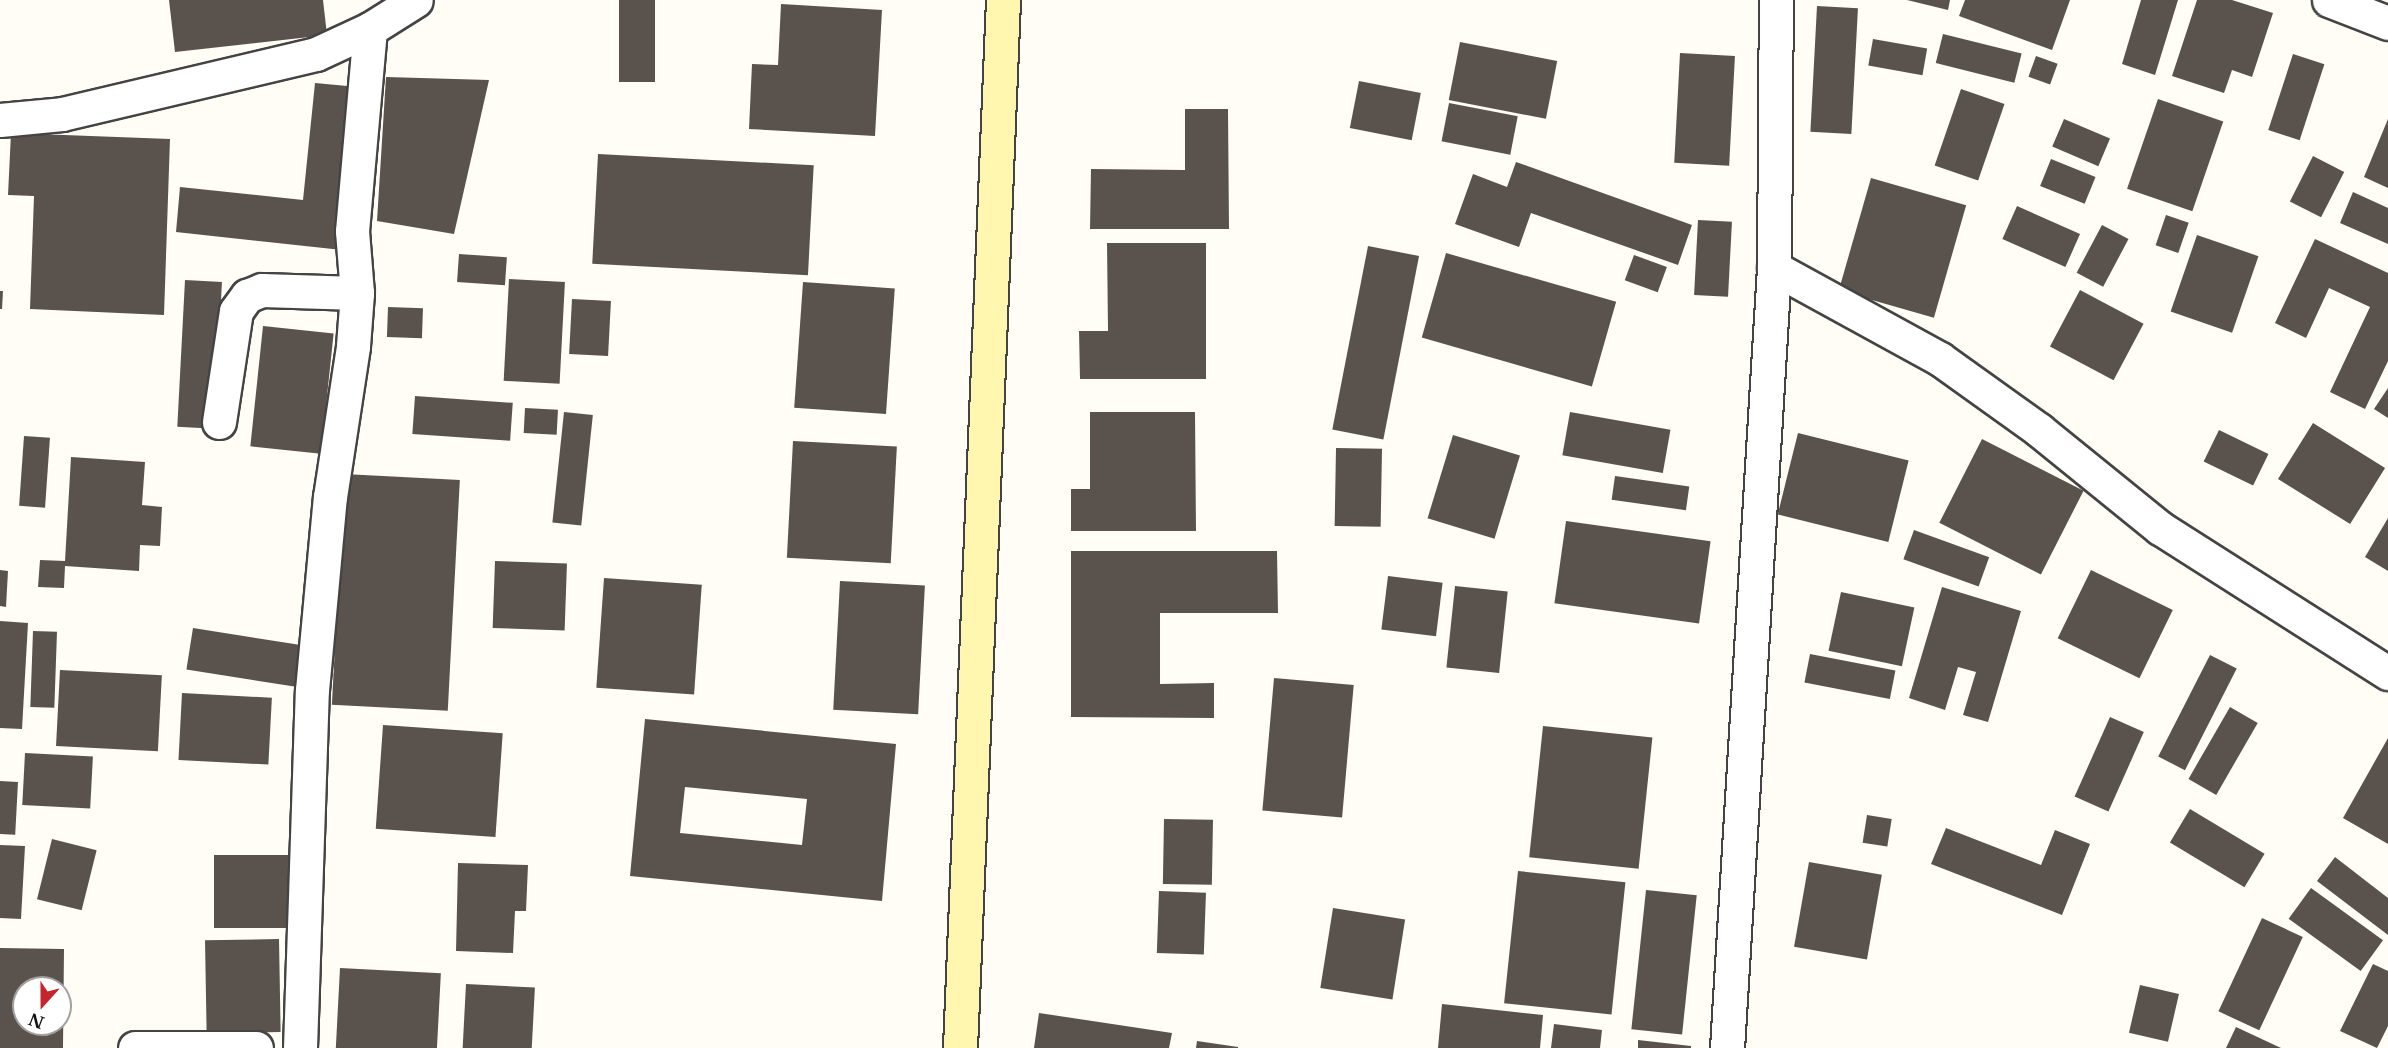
<!DOCTYPE html>
<style>
body{margin:0}
#map{position:relative;width:2388px;height:1048px;overflow:hidden;background:#fffdf5;font-family:"Libre Baskerville",serif}
div>[style]{position:absolute}
[style*='--x']{left:calc(var(--x)*1px);top:calc(var(--y)*1px);width:calc(var(--w)*1px);rotate:calc(var(--a)*1deg)}
.building>*{inset:0;background:#5a524d;transform-origin:0 0}
.roads{filter:drop-shadow(2px 0 #444) drop-shadow(-2px 0 #444) drop-shadow(0 2px #444) drop-shadow(0 -2px #444)}
.street>*{height:33px;margin:-16.5px;padding:0 16.5px;transform-origin:16.5px;border-radius:16.5px;background:#fff}
.secondary>*{height:33px;margin:-16.5px;padding:0 16.5px;transform-origin:16.5px;border-radius:16.5px;background:#fff6b0}
span{translate:-50% -50%;white-space:nowrap;text-align:center;line-height:1.15;-webkit-text-stroke:6px #fff;paint-order:stroke}
.north{position:absolute;left:12px;top:976px;width:60px;height:60px;box-sizing:border-box;background:#fff;border:2px solid #a0a0a0;border-radius:50%;rotate:201deg;font-size:16px;font-weight:700;line-height:24px;text-align:center;color:#111}
.north::after{content:'';display:block;margin:auto;width:21px;height:27px;background:#c4262e;clip-path:polygon(50% 0,100% 100%,50% 72%,0 100%)}
</style>
<div id="map">
<div class="building">
<div style="clip-path:polygon(169px 0,323px 0,327px 35px,175px 52px)"></div>
<div style="left:619px;top:0;width:36px;height:82px"></div>
<div style="clip-path:polygon(1907px 0,1950px 0,1948px 10px)"></div>
<div style="clip-path:polygon(1965px 0,2070px 0,2052px 50px,1959px 16px)"></div>
<div style="clip-path:polygon(2141px 0,2178px 0,2155px 75px,2122px 64px)"></div>
<div style="clip-path:polygon(2197px 0,2232px 0,2273px 13px,2252px 77px,2232px 70px,2224px 93px,2172px 76px)"></div>
<div style="clip-path:polygon(781px 4px,882px 10px,875px 136px,749px 129px,752px 64px,778px 65px)"></div>
<div style="left:1817px;top:6px;width:41px;height:126px;rotate:3deg"></div>
<div style="left:1943px;top:34px;width:81px;height:30px;rotate:14deg"></div>
<div style="left:1873px;top:39px;width:55px;height:27px;rotate:10deg"></div>
<div style="left:1460px;top:42px;width:99px;height:59px;rotate:11deg"></div>
<div style="left:1680px;top:53px;width:55px;height:110px;rotate:3deg"></div>
<div style="left:2293px;top:54px;width:33px;height:80px;rotate:18deg"></div>
<div style="left:2036px;top:56px;width:23px;height:22px;rotate:20deg"></div>
<div style="clip-path:polygon(386px 77px,489px 80px,454px 234px,377px 221px)"></div>
<div style="left:1359px;top:81px;width:63px;height:48px;rotate:11deg"></div>
<div style="clip-path:polygon(315px 83px,358px 87px,342px 250px,176px 232px,180px 187px,303px 200px)"></div>
<div style="left:1961px;top:89px;width:46px;height:81px;rotate:19deg"></div>
<div style="left:2158px;top:99px;width:69px;height:95px;rotate:19deg"></div>
<div style="left:1449px;top:103px;width:70px;height:39px;rotate:11deg"></div>
<div style="clip-path:polygon(1185px 109px,1228px 109px,1229px 229px,1090px 229px,1091px 169px,1185px 170px)"></div>
<div style="left:2064px;top:119px;width:50px;height:30px;rotate:23deg"></div>
<div style="clip-path:polygon(2388px 119px,2388px 188px,2364px 177px)"></div>
<div style="clip-path:polygon(11px 133px,170px 139px,164px 315px,30px 309px,34px 196px,8px 195px)"></div>
<div style="left:598px;top:154px;width:216px;height:110px;rotate:3deg"></div>
<div style="left:2313px;top:156px;width:35px;height:51px;rotate:27deg"></div>
<div style="left:2051px;top:159px;width:48px;height:29px;rotate:22deg"></div>
<div style="clip-path:polygon(1516px 162px,1692px 225px,1678px 265px,1531px 213px,1519px 247px,1455px 224px,1473px 174px,1507px 187px)"></div>
<div style="left:1871px;top:178px;width:99px;height:117px;rotate:16deg"></div>
<div style="clip-path:polygon(2353px 192px,2388px 208px,2388px 244px,2340px 223px)"></div>
<div style="left:2017px;top:206px;width:69px;height:36px;rotate:24deg"></div>
<div style="left:2166px;top:215px;width:24px;height:32px;rotate:19deg"></div>
<div style="left:1698px;top:220px;width:34px;height:75px;rotate:3deg"></div>
<div style="left:2102px;top:225px;width:30px;height:54px;rotate:28deg"></div>
<div style="left:2197px;top:235px;width:65px;height:81px;rotate:19deg"></div>
<div style="clip-path:polygon(2315px 239px,2388px 273px,2388px 361px,2365px 409px,2330px 392px,2370px 307px,2329px 288px,2306px 338px,2275px 323px)"></div>
<div style="clip-path:polygon(1107px 243px,1206px 243px,1206px 379px,1080px 379px,1079px 331px,1108px 331px)"></div>
<div style="left:1368px;top:246px;width:52px;height:187px;rotate:11deg"></div>
<div style="left:1446px;top:253px;width:177px;height:88px;rotate:16deg"></div>
<div style="left:459px;top:254px;width:48px;height:28px;rotate:4deg"></div>
<div style="left:1634px;top:255px;width:35px;height:27px;rotate:20deg"></div>
<div style="left:509px;top:279px;width:56px;height:102px;rotate:3deg"></div>
<div style="left:185px;top:280px;width:37px;height:147px;rotate:3deg"></div>
<div style="left:803px;top:282px;width:92px;height:126px;rotate:4deg"></div>
<div style="left:2080px;top:290px;width:72px;height:64px;rotate:28deg"></div>
<div style="clip-path:polygon(0 291px,3px 291px,2px 309px,0 309px)"></div>
<div style="left:572px;top:299px;width:39px;height:55px;rotate:3deg"></div>
<div style="left:388px;top:307px;width:35px;height:30px;rotate:2deg"></div>
<div style="left:263px;top:326px;width:71px;height:121px;rotate:6deg"></div>
<div style="clip-path:polygon(2388px 388px,2388px 418px,2374px 409px)"></div>
<div style="left:415px;top:396px;width:98px;height:38px;rotate:4deg"></div>
<div style="left:525px;top:408px;width:33px;height:25px;rotate:3deg"></div>
<div style="left:564px;top:412px;width:29px;height:111px;rotate:6deg"></div>
<div style="clip-path:polygon(1090px 412px,1195px 412px,1196px 531px,1071px 531px,1071px 489px,1090px 489px)"></div>
<div style="left:1570px;top:412px;width:102px;height:44px;rotate:10deg"></div>
<div style="left:2313px;top:423px;width:85px;height:66px;rotate:32deg"></div>
<div style="left:2219px;top:430px;width:55px;height:35px;rotate:26deg"></div>
<div style="left:1798px;top:433px;width:114px;height:84px;rotate:14deg"></div>
<div style="left:1453px;top:435px;width:70px;height:87px;rotate:17deg"></div>
<div style="left:24px;top:436px;width:26px;height:70px;rotate:4deg"></div>
<div style="left:1982px;top:439px;width:114px;height:94px;rotate:27deg"></div>
<div style="left:793px;top:441px;width:104px;height:117px;rotate:3deg"></div>
<div style="left:1336px;top:448px;width:46px;height:78px;rotate:1deg"></div>
<div style="clip-path:polygon(71px 457px,145px 462px,142px 505px,162px 507px,160px 546px,140px 545px,139px 571px,65px 566px,64px 588px,38px 587px,40px 560px,65px 561px)"></div>
<div style="left:344px;top:474px;width:116px;height:231px;rotate:3deg"></div>
<div style="left:1615px;top:476px;width:75px;height:24px;rotate:8deg"></div>
<div style="clip-path:polygon(2388px 518px,2388px 571px,2365px 557px)"></div>
<div style="left:1566px;top:521px;width:146px;height:83px;rotate:8deg"></div>
<div style="left:1914px;top:530px;width:80px;height:31px;rotate:20deg"></div>
<div style="clip-path:polygon(1071px 551px,1277px 551px,1278px 613px,1160px 613px,1160px 684px,1214px 683px,1214px 718px,1071px 717px)"></div>
<div style="left:495px;top:561px;width:72px;height:67px;rotate:2deg"></div>
<div style="clip-path:polygon(0 570px,8px 571px,6px 607px,0 606px)"></div>
<div style="left:2091px;top:570px;width:91px;height:76px;rotate:26deg"></div>
<div style="left:1388px;top:576px;width:55px;height:54px;rotate:7deg"></div>
<div style="left:604px;top:578px;width:98px;height:110px;rotate:4deg"></div>
<div style="left:840px;top:581px;width:85px;height:129px;rotate:3deg"></div>
<div style="left:1455px;top:586px;width:53px;height:82px;rotate:6deg"></div>
<div style="clip-path:polygon(1942px 587px,2021px 611px,1988px 722px,1963px 715px,1976px 672px,1958px 667px,1945px 710px,1909px 698px)"></div>
<div style="left:1841px;top:592px;width:75px;height:60px;rotate:12deg"></div>
<div style="clip-path:polygon(0 621px,28px 623px,22px 729px,0 728px)"></div>
<div style="left:193px;top:628px;width:114px;height:42px;rotate:9deg"></div>
<div style="left:33px;top:631px;width:24px;height:76px;rotate:2deg"></div>
<div style="left:1810px;top:654px;width:87px;height:29px;rotate:11deg"></div>
<div style="left:2210px;top:655px;width:30px;height:114px;rotate:27deg"></div>
<div style="left:60px;top:670px;width:102px;height:76px;rotate:3deg"></div>
<div style="left:1274px;top:678px;width:80px;height:133px;rotate:5deg"></div>
<div style="left:182px;top:693px;width:90px;height:67px;rotate:3deg"></div>
<div style="left:2230px;top:707px;width:32px;height:83px;rotate:30deg"></div>
<div style="left:2110px;top:717px;width:37px;height:87px;rotate:24deg"></div>
<div style="clip-path:polygon(evenodd,645px 719px,896px 744px,882px 901px,630px 876px,645px 719px,685px 787px,807px 799px,802px 845px,680px 833px,685px 787px)"></div>
<div style="left:383px;top:725px;width:120px;height:104px;rotate:4deg"></div>
<div style="left:1543px;top:726px;width:110px;height:132px;rotate:6deg"></div>
<div style="clip-path:polygon(2388px 738px,2388px 844px,2343px 818px)"></div>
<div style="left:25px;top:753px;width:68px;height:52px;rotate:3deg"></div>
<div style="left:0;top:781px;width:18px;height:53px;rotate:3deg"></div>
<div style="left:2190px;top:809px;width:87px;height:39px;rotate:31deg"></div>
<div style="left:1867px;top:815px;width:25px;height:28px;rotate:9deg"></div>
<div style="left:1164px;top:819px;width:49px;height:65px;rotate:1deg"></div>
<div style="clip-path:polygon(1946px 828px,2041px 865px,2055px 830px,2090px 844px,2062px 915px,1931px 864px)"></div>
<div style="left:52px;top:839px;width:46px;height:62px;rotate:14deg"></div>
<div style="clip-path:polygon(0 845px,25px 846px,21px 919px,0 918px)"></div>
<div style="left:214px;top:855px;width:81px;height:73px"></div>
<div style="clip-path:polygon(2335px 857px,2388px 898px,2388px 935px,2317px 881px)"></div>
<div style="left:1809px;top:862px;width:74px;height:86px;rotate:10deg"></div>
<div style="clip-path:polygon(458px 863px,528px 865px,526px 911px,515px 911px,513px 953px,456px 951px)"></div>
<div style="left:1518px;top:871px;width:108px;height:133px;rotate:6deg"></div>
<div style="left:2311px;top:888px;width:89px;height:38px;rotate:36deg"></div>
<div style="left:1646px;top:890px;width:51px;height:140px;rotate:6deg"></div>
<div style="left:1159px;top:891px;width:47px;height:62px;rotate:2deg"></div>
<div style="left:1333px;top:908px;width:73px;height:81px;rotate:9deg"></div>
<div style="left:2262px;top:918px;width:45px;height:103px;rotate:25deg"></div>
<div style="left:279px;top:939px;width:93px;height:74px;rotate:89deg"></div>
<div style="clip-path:polygon(evenodd,0 948px,64px 949px,63px 1048px,0 1048px,0 948px,24px 988px,60px 988px,60px 1024px,24px 1024px,24px 988px)"></div>
<div style="clip-path:polygon(2373px 964px,2388px 971px,2388px 1026px,2377px 1048px,2340px 1031px)"></div>
<div style="left:340px;top:968px;width:101px;height:80px;rotate:3deg"></div>
<div style="left:466px;top:984px;width:69px;height:64px;rotate:3deg"></div>
<div style="left:2140px;top:985px;width:40px;height:49px;rotate:13deg"></div>
<div style="clip-path:polygon(1442px 1004px,1543px 1015px,1540px 1048px,1438px 1048px)"></div>
<div style="clip-path:polygon(1039px 1013px,1172px 1033px,1169px 1048px,1034px 1048px)"></div>
<div style="clip-path:polygon(1554px 1024px,1602px 1030px,1600px 1048px,1551px 1048px)"></div>
<div style="clip-path:polygon(2236px 1027px,2281px 1048px,2226px 1048px)"></div>
<div style="clip-path:polygon(1638px 1040px,1691px 1046px,1691px 1048px,1638px 1048px)"></div>
<div style="clip-path:polygon(1197px 1041px,1238px 1047px,1238px 1048px,1196px 1048px)"></div>
</div>
<div class="roads">
<div class="street">
<div style="--x:2329;--y:0;--w:63;--a:21.3"></div>
<div style="--x:0;--y:120;--w:62;--a:-5.5"></div>
<div style="--x:62;--y:114;--w:261;--a:-13.3"></div>
<div style="--x:316;--y:54;--w:60;--a:-24.8"></div>
<div style="--x:370;--y:29;--w:54;--a:-32.2"></div>
<div style="--x:1774;--y:268;--w:189;--a:28.7"></div>
<div style="--x:1940;--y:359;--w:122;--a:35.6"></div>
<div style="--x:2039;--y:430;--w:156;--a:39"></div>
<div style="--x:2160;--y:528;--w:270;--a:32.5"></div>
<div style="--x:219;--y:422;--w:112;--a:-81.3"></div>
<div style="--x:236;--y:311;--w:19;--a:-54"></div>
<div style="--x:247;--y:296;--w:16;--a:-22"></div>
<div style="--x:262;--y:290;--w:95;--a:1.8"></div>
<div style="--x:135;--y:1048;--w:121;--a:0"></div>
<div style="--x:300;--y:1048;--w:358;--a:-88.1"></div>
<div style="--x:312;--y:690;--w:194;--a:-84.7"></div>
<div style="--x:330;--y:497;--w:153;--a:-81.3"></div>
<div style="--x:353;--y:346;--w:53;--a:-85.7"></div>
<div style="--x:357;--y:293;--w:62;--a:-94.6"></div>
<div style="--x:352;--y:231;--w:203;--a:-84.9"></div>
<div style="--x:1727;--y:1048;--w:781;--a:-86.55"></div>
<div style="--x:1774;--y:268;--w:268;--a:-89.6"></div>
</div>
<div class="secondary">
<div style="--x:960;--y:1048;--w:1049;--a:-87.65"></div>
</div>
</div>
<div class="north">N</div>
</div>
